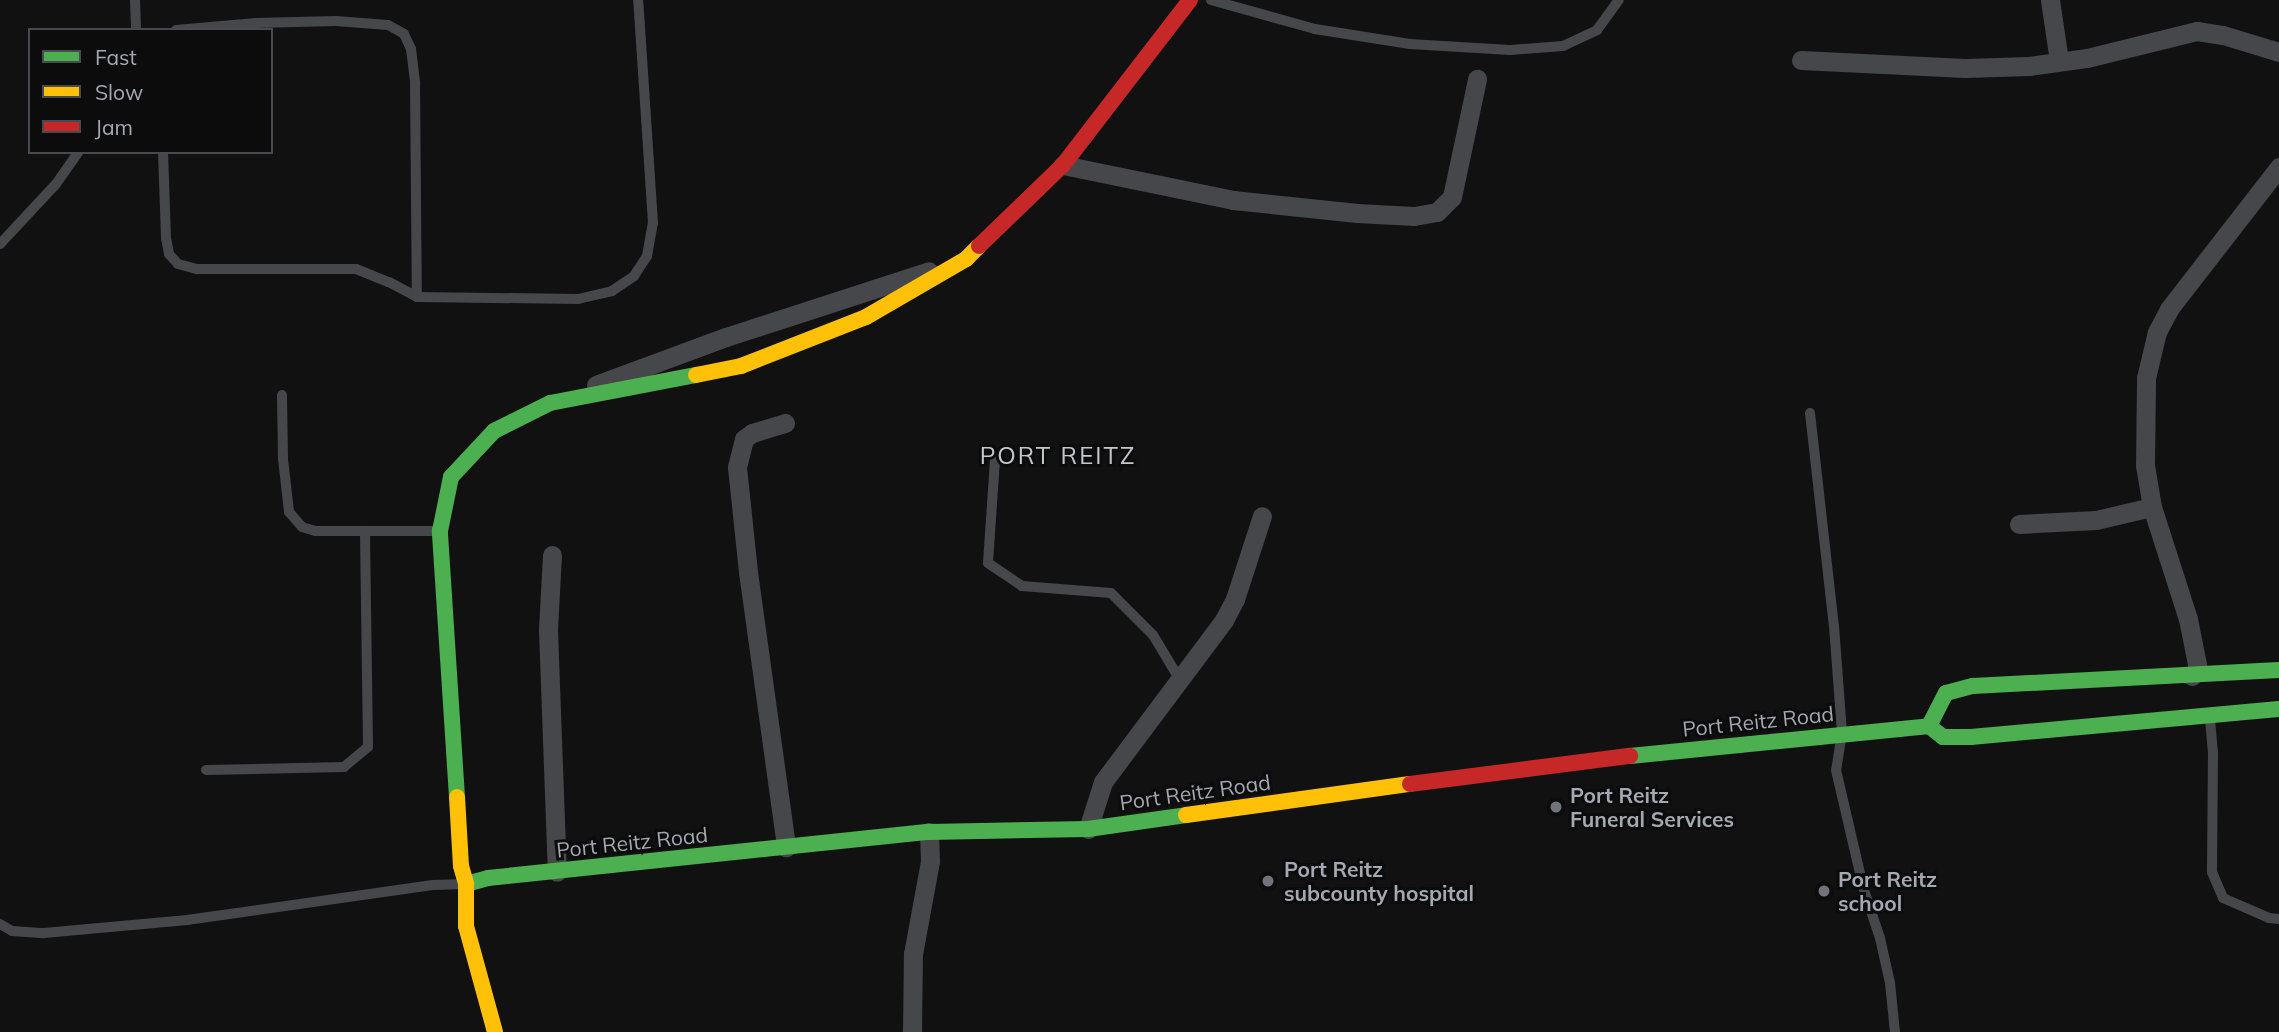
<!DOCTYPE html>
<style>
body{margin:0}
#map{position:relative;width:2279px;height:1032px;overflow:hidden;background:#111112;font-family:Mulish,sans-serif}
div>[style]{position:absolute}
[style*='--x']{left:calc(var(--x)*1px);top:calc(var(--y)*1px);width:calc(var(--w)*1px);rotate:calc(var(--a)*1deg)}
.lane>*{height:10px;margin:-5px;padding:0 5px;transform-origin:5px;border-radius:5px;background:#46474b}
.street>*{height:19px;margin:-9.5px;padding:0 9.5px;transform-origin:9.5px;border-radius:9.5px;background:#46474b}
.fast>*{height:16px;margin:-8px;padding:0 8px;transform-origin:8px;border-radius:8px;background:#4caf50}
.slow>*{height:16px;margin:-8px;padding:0 8px;transform-origin:8px;border-radius:8px;background:#ffc107}
.jam>*{height:16px;margin:-8px;padding:0 8px;transform-origin:8px;border-radius:8px;background:#c62828}
.dots>*{width:19px;height:19px;translate:-50% -50%;box-sizing:border-box;border:4px solid #0c0c0d;border-radius:50%}
span{translate:-50% -50%;white-space:nowrap;text-align:center;line-height:1.15;-webkit-text-stroke:6px #0c0c0d;paint-order:stroke}
.street-label{font-size:21px;color:#a4a8b2}
.poi-label{font-size:21px;color:#a4a8b2;font-weight:700}
.left{translate:0 -50%;text-align:left}
.quarter-label{font-size:24px;color:#c5c7ce;letter-spacing:2px}
.legend{position:absolute;left:28px;top:28px;width:245px;height:126px;box-sizing:border-box;background:#0c0c0d;border:2px solid #494a4f;margin:0;padding:9px 12px;list-style:none;font-size:21px;color:#a4a8b2}
.legend li{display:flex;align-items:center;gap:14px;height:35px}
.legend b{width:35px;border:2px solid #494a4f}
</style>
<div id="map">
<div class="lane">
<div style="--x:135;--y:0;--w:30;--a:88"></div>
<div style="--x:1211;--y:0;--w:108;--a:15.6"></div>
<div style="--x:1315;--y:29;--w:96;--a:9"></div>
<div style="--x:1410;--y:44;--w:100;--a:3.4"></div>
<div style="--x:1510;--y:50;--w:53;--a:-4.3"></div>
<div style="--x:1563;--y:46;--w:38;--a:-25"></div>
<div style="--x:1597;--y:30;--w:37;--a:-54"></div>
<div style="--x:176;--y:30;--w:80;--a:-5"></div>
<div style="--x:256;--y:23;--w:80;--a:-1.4"></div>
<div style="--x:336;--y:21;--w:52;--a:4.4"></div>
<div style="--x:388;--y:25;--w:18;--a:29"></div>
<div style="--x:404;--y:34;--w:17;--a:65"></div>
<div style="--x:411;--y:49;--w:35;--a:83"></div>
<div style="--x:415;--y:84;--w:213;--a:89.5"></div>
<div style="--x:163;--y:152;--w:86;--a:88"></div>
<div style="--x:166;--y:238;--w:16;--a:79"></div>
<div style="--x:169;--y:254;--w:13;--a:48"></div>
<div style="--x:178;--y:264;--w:20;--a:15"></div>
<div style="--x:197;--y:269;--w:159;--a:0"></div>
<div style="--x:356;--y:269;--w:35;--a:22"></div>
<div style="--x:389;--y:282;--w:32;--a:28"></div>
<div style="--x:417;--y:297;--w:161;--a:0.7"></div>
<div style="--x:578;--y:299;--w:35;--a:-13"></div>
<div style="--x:612;--y:291;--w:27;--a:-34"></div>
<div style="--x:634;--y:276;--w:24;--a:-57"></div>
<div style="--x:647;--y:256;--w:34;--a:-80"></div>
<div style="--x:653;--y:223;--w:224;--a:-93.8"></div>
<div style="--x:0;--y:244;--w:82;--a:-47"></div>
<div style="--x:56;--y:184;--w:39;--a:-55"></div>
<div style="--x:282;--y:395;--w:64;--a:89.1"></div>
<div style="--x:283;--y:459;--w:53;--a:83.5"></div>
<div style="--x:289;--y:512;--w:20;--a:49"></div>
<div style="--x:302;--y:527;--w:14;--a:17"></div>
<div style="--x:315;--y:531;--w:124;--a:0"></div>
<div style="--x:1810;--y:413;--w:214;--a:83.6"></div>
<div style="--x:1834;--y:626;--w:107;--a:85.7"></div>
<div style="--x:1842;--y:733;--w:37;--a:99"></div>
<div style="--x:1836;--y:770;--w:123;--a:76.9"></div>
<div style="--x:1864;--y:890;--w:51;--a:71.6"></div>
<div style="--x:1880;--y:938;--w:46;--a:77.5"></div>
<div style="--x:1890;--y:983;--w:49;--a:84.2"></div>
<div style="--x:995;--y:460;--w:103;--a:93.9"></div>
<div style="--x:988;--y:563;--w:41;--a:34.1"></div>
<div style="--x:1022;--y:586;--w:89;--a:4.5"></div>
<div style="--x:1111;--y:593;--w:59;--a:45"></div>
<div style="--x:1153;--y:635;--w:52;--a:59"></div>
<div style="--x:2210;--y:719;--w:34;--a:85"></div>
<div style="--x:2213;--y:753;--w:119;--a:90.5"></div>
<div style="--x:2212;--y:872;--w:28;--a:67"></div>
<div style="--x:2223;--y:898;--w:50;--a:23.5"></div>
<div style="--x:2269;--y:918;--w:10;--a:6"></div>
<div style="--x:206;--y:770;--w:138;--a:-1.2"></div>
<div style="--x:344;--y:767;--w:31;--a:-40"></div>
<div style="--x:368;--y:747;--w:215;--a:-90.8"></div>
<div style="--x:0;--y:924;--w:14;--a:30"></div>
<div style="--x:12;--y:931;--w:32;--a:4"></div>
<div style="--x:44;--y:933;--w:144;--a:-5.2"></div>
<div style="--x:187;--y:920;--w:248;--a:-8.1"></div>
<div style="--x:433;--y:885;--w:31;--a:-2"></div>
</div>
<div class="street">
<div style="--x:2050;--y:0;--w:62;--a:81.6"></div>
<div style="--x:1801;--y:60;--w:164;--a:2.8"></div>
<div style="--x:1965;--y:68;--w:64;--a:-1.8"></div>
<div style="--x:2029;--y:66;--w:59;--a:-7.9"></div>
<div style="--x:2087;--y:58;--w:113;--a:-13.8"></div>
<div style="--x:2197;--y:31;--w:26;--a:9"></div>
<div style="--x:2223;--y:35;--w:59;--a:16.9"></div>
<div style="--x:1063;--y:165;--w:174;--a:11.6"></div>
<div style="--x:1233;--y:200;--w:125;--a:6"></div>
<div style="--x:1357;--y:213;--w:57;--a:3"></div>
<div style="--x:1414;--y:216;--w:23;--a:-10"></div>
<div style="--x:1437;--y:212;--w:21;--a:-45"></div>
<div style="--x:1452;--y:197;--w:121;--a:-78"></div>
<div style="--x:596;--y:385;--w:139;--a:-20.3"></div>
<div style="--x:726;--y:337;--w:213;--a:-18"></div>
<div style="--x:785;--y:423;--w:34;--a:163"></div>
<div style="--x:752;--y:433;--w:10;--a:143"></div>
<div style="--x:744;--y:439;--w:29;--a:104"></div>
<div style="--x:737;--y:467;--w:106;--a:84"></div>
<div style="--x:748;--y:572;--w:278;--a:82.1"></div>
<div style="--x:2019;--y:524;--w:77;--a:-3"></div>
<div style="--x:2096;--y:520;--w:57;--a:-13.1"></div>
<div style="--x:552;--y:555;--w:75;--a:93.1"></div>
<div style="--x:548;--y:630;--w:242;--a:87.9"></div>
<div style="--x:2192;--y:676;--w:9;--a:-49"></div>
<div style="--x:2198;--y:669;--w:51;--a:-101.3"></div>
<div style="--x:2188;--y:619;--w:118;--a:-107.8"></div>
<div style="--x:2152;--y:507;--w:43;--a:-99.5"></div>
<div style="--x:2145;--y:465;--w:87;--a:-89.3"></div>
<div style="--x:2146;--y:378;--w:47;--a:-76.6"></div>
<div style="--x:2157;--y:332;--w:26;--a:-62"></div>
<div style="--x:2169;--y:309;--w:180;--a:-52.2"></div>
<div style="--x:1088;--y:829;--w:49;--a:-72.3"></div>
<div style="--x:1103;--y:782;--w:202;--a:-53.2"></div>
<div style="--x:1224;--y:620;--w:24;--a:-62"></div>
<div style="--x:1235;--y:599;--w:87;--a:-72"></div>
<div style="--x:912;--y:1032;--w:78;--a:-89.3"></div>
<div style="--x:913;--y:954;--w:95;--a:-79.6"></div>
<div style="--x:930;--y:861;--w:29;--a:-92"></div>
</div>
<div class="fast">
<div style="--x:1929;--y:726;--w:37;--a:-63"></div>
<div style="--x:1946;--y:693;--w:28;--a:-15"></div>
<div style="--x:1973;--y:686;--w:306;--a:-3"></div>
<div style="--x:1630;--y:756;--w:301;--a:-5.7"></div>
<div style="--x:1929;--y:726;--w:18;--a:38"></div>
<div style="--x:1943;--y:737;--w:28;--a:0"></div>
<div style="--x:1971;--y:737;--w:309;--a:-5.2"></div>
<div style="--x:457;--y:797;--w:267;--a:-93.7"></div>
<div style="--x:440;--y:531;--w:55;--a:-78.5"></div>
<div style="--x:451;--y:477;--w:63;--a:-46.9"></div>
<div style="--x:494;--y:431;--w:63;--a:-26.6"></div>
<div style="--x:550;--y:403;--w:149;--a:-10.9"></div>
<div style="--x:466;--y:884;--w:23;--a:-15"></div>
<div style="--x:488;--y:878;--w:443;--a:-6"></div>
<div style="--x:929;--y:832;--w:159;--a:-1.1"></div>
<div style="--x:1088;--y:829;--w:99;--a:-8.1"></div>
</div>
<div class="slow">
<div style="--x:696;--y:375;--w:46;--a:-11.3"></div>
<div style="--x:741;--y:366;--w:134;--a:-21.4"></div>
<div style="--x:866;--y:317;--w:116;--a:-30.1"></div>
<div style="--x:966;--y:259;--w:18;--a:-45"></div>
<div style="--x:457;--y:797;--w:69;--a:86.7"></div>
<div style="--x:461;--y:866;--w:19;--a:74"></div>
<div style="--x:466;--y:884;--w:42;--a:90"></div>
<div style="--x:466;--y:926;--w:110;--a:74.7"></div>
<div style="--x:1186;--y:815;--w:226;--a:-7.9"></div>
</div>
<div class="jam">
<div style="--x:979;--y:246;--w:117;--a:-44"></div>
<div style="--x:1063;--y:165;--w:208;--a:-52.4"></div>
<div style="--x:1410;--y:784;--w:222;--a:-7.3"></div>
</div>
<div class="dots">
<div style="left:1556px;top:807px;background:#71737a"></div>
<div style="left:1268px;top:881px;background:#71737a"></div>
<div style="left:1824px;top:891px;background:#71737a"></div>
</div>
<div class="street-label">
<span style="left:1758px;top:721px;rotate:-6deg">Port Reitz Road</span>
<span style="left:1195px;top:792px;rotate:-8deg">Port Reitz Road</span>
<span style="left:632px;top:842px;rotate:-6deg">Port Reitz Road</span>
</div>
<div class="poi-label">
<span class="left" style="left:1570px;top:807px">Port Reitz<br>Funeral Services</span>
<span class="left" style="left:1284px;top:881px">Port Reitz<br>subcounty hospital</span>
<span class="left" style="left:1838px;top:891px">Port Reitz<br>school</span>
</div>
<div class="quarter-label">
<span style="left:1058px;top:456px">PORT REITZ</span>
</div>
<ul class="legend">
<li><b style="height:9px;background:#4caf50"></b>Fast</li>
<li><b style="height:9px;background:#ffc107"></b>Slow</li>
<li><b style="height:9px;background:#c62828"></b>Jam</li>
</ul>
</div>
